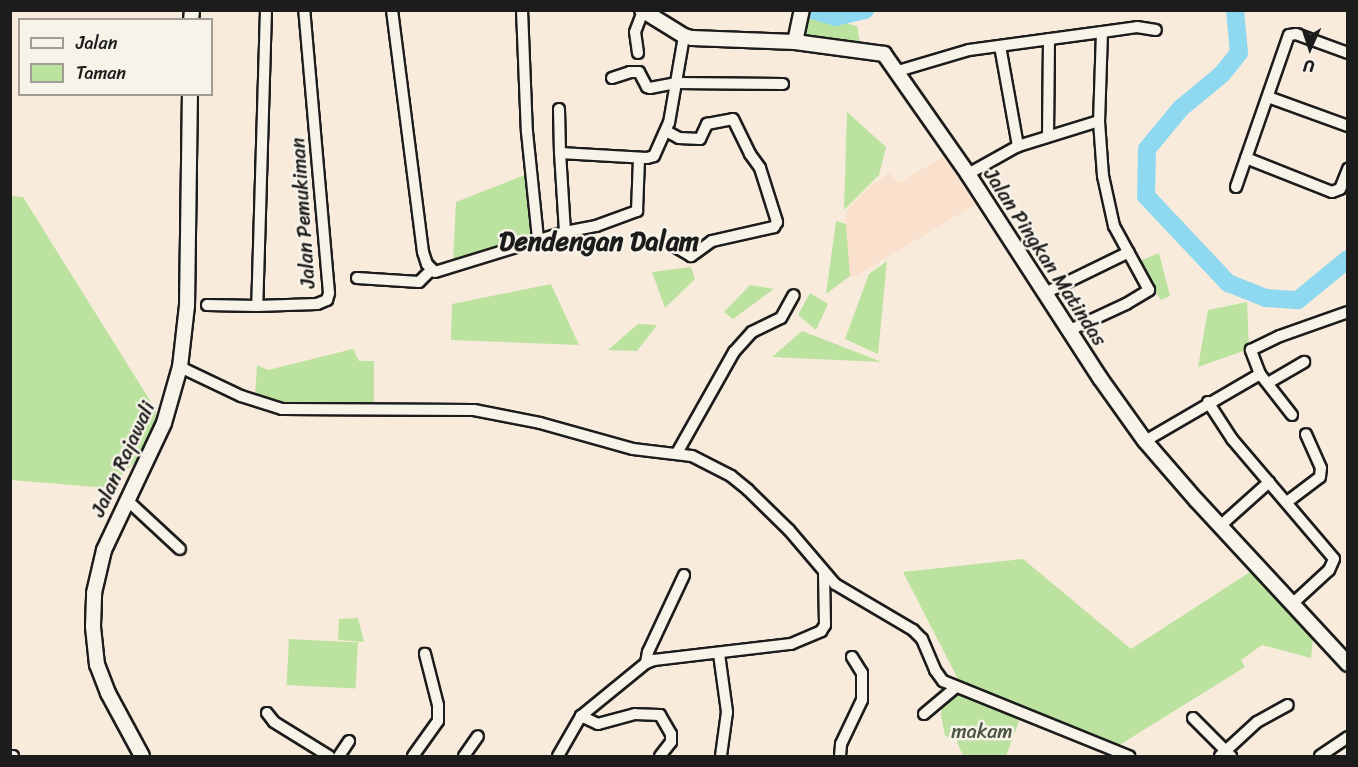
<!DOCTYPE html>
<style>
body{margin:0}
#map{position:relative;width:1358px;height:767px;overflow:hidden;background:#f8ebdc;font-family:Sriracha,sans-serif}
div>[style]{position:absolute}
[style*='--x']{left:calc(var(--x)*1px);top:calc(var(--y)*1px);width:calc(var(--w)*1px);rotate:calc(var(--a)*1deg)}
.built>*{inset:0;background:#fae1ce}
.green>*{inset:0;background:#bbe39f;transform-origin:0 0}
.river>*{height:18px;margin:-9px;padding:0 9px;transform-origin:9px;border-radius:9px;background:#8fd9f0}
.roads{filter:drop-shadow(2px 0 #1c1c1c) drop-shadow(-2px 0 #1c1c1c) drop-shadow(0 2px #1c1c1c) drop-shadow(0 -2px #1c1c1c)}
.minor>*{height:10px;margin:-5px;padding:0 5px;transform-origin:5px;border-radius:5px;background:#f7f3e8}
.tertiary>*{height:14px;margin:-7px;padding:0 7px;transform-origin:7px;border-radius:7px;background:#f7f3e8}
span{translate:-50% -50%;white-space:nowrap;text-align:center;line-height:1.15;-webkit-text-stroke:5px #f7f3e8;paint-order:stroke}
.street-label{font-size:20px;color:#1c1c1c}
.park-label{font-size:20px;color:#4c5843}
.district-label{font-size:26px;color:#1c1c1c;font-weight:700}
.frame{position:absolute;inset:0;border:12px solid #1c1c1c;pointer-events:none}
.legend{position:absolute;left:18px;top:18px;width:195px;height:78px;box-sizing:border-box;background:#f7f3e8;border:2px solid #9f9d96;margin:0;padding:8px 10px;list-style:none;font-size:18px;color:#1c1c1c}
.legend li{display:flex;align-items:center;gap:12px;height:30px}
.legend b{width:30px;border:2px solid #9f9d96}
.north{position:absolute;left:1280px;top:18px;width:60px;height:60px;-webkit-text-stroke:4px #f7f3e8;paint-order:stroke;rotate:183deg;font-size:16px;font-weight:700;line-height:24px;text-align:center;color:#1c1c1c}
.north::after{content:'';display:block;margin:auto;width:21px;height:27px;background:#1c1c1c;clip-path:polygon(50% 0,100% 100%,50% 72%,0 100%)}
</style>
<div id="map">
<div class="built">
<div style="clip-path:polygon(945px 156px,976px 204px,854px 277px,846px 274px,844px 236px,846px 212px,858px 198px,875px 182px,890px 173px,898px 183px)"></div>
</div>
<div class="green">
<div style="clip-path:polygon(806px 13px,857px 26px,860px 43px,800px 39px)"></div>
<div style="clip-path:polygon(847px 112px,886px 147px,879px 175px,844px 210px)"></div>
<div style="clip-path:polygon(527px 174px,533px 237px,453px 263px,456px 202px)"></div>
<div style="clip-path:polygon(10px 196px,23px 197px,156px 410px,154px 444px,108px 488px,11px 480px)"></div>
<div style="clip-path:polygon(836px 221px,846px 224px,850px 276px,826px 294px)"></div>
<div style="clip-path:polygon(1159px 253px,1170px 296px,1161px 300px,1135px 263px)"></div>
<div style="clip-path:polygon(887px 261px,878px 354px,845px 339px,869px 274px)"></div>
<div style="clip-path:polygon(691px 267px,695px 279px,665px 308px,652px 272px)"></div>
<div style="clip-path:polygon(551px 284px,579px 345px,451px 340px,452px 304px)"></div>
<div style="clip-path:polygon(750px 285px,774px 289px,733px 319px,724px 312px)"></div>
<div style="clip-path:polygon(810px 293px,828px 304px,816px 330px,798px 315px)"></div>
<div style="clip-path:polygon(1247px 302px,1249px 349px,1198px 367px,1208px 310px)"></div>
<div style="clip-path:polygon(638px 324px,657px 325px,637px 351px,608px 350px)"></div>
<div style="clip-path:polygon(802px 331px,882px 362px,772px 357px)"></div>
<div style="clip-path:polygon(353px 349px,359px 361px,374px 361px,374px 404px,370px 408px,283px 407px,255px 399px,257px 365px,268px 370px)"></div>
<div style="clip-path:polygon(1023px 559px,1131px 649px,1253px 570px,1314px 628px,1311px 658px,1262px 645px,1241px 660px,1245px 667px,1113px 749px,961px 685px,903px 572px)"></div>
<div style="clip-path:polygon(358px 618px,364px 642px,338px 640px,339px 619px)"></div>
<div style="left:289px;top:639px;width:69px;height:46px;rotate:3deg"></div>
<div style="clip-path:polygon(957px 694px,1021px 716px,1006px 756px,963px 756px,956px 739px,945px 736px,941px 715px,943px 701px)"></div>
</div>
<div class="river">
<div style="--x:812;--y:10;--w:24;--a:17"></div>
<div style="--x:835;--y:17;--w:31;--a:-13"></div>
<div style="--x:1235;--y:10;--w:43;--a:84.7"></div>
<div style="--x:1239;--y:53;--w:28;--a:129"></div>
<div style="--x:1221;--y:75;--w:52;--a:140.5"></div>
<div style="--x:1181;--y:108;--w:53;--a:129.7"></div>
<div style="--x:1147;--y:149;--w:47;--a:91.2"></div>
<div style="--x:1146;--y:196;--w:120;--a:46.7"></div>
<div style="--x:1228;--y:283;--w:41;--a:21.5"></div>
<div style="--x:1266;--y:298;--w:32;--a:4"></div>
<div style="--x:1298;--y:300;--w:65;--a:-39.4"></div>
</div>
<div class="roads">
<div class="minor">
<div style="--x:266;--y:10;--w:296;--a:91.7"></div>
<div style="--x:257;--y:306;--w:60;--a:-1.9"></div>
<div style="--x:317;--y:304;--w:11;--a:-22"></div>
<div style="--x:327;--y:300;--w:7;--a:-74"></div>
<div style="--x:329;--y:293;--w:284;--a:-95"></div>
<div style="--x:392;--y:10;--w:244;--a:82.7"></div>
<div style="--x:423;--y:252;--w:13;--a:72"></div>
<div style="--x:427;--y:264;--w:11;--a:45"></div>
<div style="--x:435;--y:272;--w:136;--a:-17.1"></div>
<div style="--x:565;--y:232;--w:79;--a:-93.6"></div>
<div style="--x:560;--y:153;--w:87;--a:3.3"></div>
<div style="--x:647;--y:158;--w:7;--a:-16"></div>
<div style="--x:654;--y:156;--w:36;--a:-66"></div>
<div style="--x:669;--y:123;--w:88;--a:-80.2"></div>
<div style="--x:522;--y:10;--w:122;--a:87.7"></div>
<div style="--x:527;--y:132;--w:107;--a:84.1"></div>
<div style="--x:1102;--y:32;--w:35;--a:-8"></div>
<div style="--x:1137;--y:27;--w:19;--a:9"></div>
<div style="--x:1000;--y:46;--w:102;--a:79.8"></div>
<div style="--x:638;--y:53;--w:21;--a:-98"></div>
<div style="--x:635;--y:32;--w:22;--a:-69"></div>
<div style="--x:898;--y:71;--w:74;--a:-16.5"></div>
<div style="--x:969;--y:50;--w:134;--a:-7.7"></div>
<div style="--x:1102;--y:32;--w:89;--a:91.9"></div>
<div style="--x:1099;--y:121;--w:85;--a:162.8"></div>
<div style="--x:1018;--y:146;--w:57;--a:150.8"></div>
<div style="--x:612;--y:78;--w:19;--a:-18"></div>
<div style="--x:630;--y:72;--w:9;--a:0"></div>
<div style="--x:639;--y:72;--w:17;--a:62"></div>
<div style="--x:647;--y:87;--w:3;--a:18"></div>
<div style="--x:650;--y:88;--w:26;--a:-11"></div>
<div style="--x:676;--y:83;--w:107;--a:0.5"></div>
<div style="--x:1268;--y:97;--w:85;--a:19.9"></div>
<div style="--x:559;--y:109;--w:44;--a:88.7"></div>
<div style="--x:666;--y:131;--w:15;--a:28"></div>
<div style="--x:679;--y:138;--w:21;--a:3"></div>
<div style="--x:700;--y:139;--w:17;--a:-65"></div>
<div style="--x:707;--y:124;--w:26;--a:-11"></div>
<div style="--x:733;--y:119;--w:39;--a:64"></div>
<div style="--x:750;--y:154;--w:17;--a:54"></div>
<div style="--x:760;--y:168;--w:57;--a:72.5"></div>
<div style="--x:777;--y:222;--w:6;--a:121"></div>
<div style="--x:774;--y:227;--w:64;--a:167.3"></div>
<div style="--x:712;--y:241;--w:26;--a:144"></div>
<div style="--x:691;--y:256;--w:24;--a:-150"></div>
<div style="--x:1048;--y:136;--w:97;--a:-89.4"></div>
<div style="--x:1246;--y:158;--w:92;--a:21.6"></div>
<div style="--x:1332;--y:192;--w:9;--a:-21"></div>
<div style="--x:1340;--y:189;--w:22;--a:-68"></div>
<div style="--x:1236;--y:187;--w:161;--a:-70.8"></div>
<div style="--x:1289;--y:35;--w:7;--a:-8"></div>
<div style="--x:1296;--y:34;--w:55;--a:20.1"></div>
<div style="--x:565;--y:232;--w:32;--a:-11"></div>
<div style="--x:596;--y:226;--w:44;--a:-20.1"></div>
<div style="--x:637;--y:211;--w:53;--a:-87.8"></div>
<div style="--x:357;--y:278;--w:62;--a:3.7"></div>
<div style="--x:419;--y:282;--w:16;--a:-45"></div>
<div style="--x:1045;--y:293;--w:93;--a:-26"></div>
<div style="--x:207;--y:305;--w:50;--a:1.1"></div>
<div style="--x:1070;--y:330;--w:62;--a:-24.9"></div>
<div style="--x:1126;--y:304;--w:27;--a:-31"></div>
<div style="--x:1149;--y:290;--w:73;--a:-118.7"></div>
<div style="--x:1114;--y:226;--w:51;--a:-102.4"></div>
<div style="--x:1103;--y:176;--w:55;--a:-94.2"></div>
<div style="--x:180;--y:367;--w:68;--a:25.4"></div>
<div style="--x:241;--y:396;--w:43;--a:17.6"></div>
<div style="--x:282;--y:409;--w:192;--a:0.3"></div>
<div style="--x:474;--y:410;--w:67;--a:11.1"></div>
<div style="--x:540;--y:423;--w:97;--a:15.6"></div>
<div style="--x:633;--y:449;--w:59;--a:6.8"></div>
<div style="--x:692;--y:456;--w:44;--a:27.1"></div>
<div style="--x:731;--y:476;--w:22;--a:39"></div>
<div style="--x:748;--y:490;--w:57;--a:44.3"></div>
<div style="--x:789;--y:530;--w:71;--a:49.6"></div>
<div style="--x:835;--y:584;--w:91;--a:30.5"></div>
<div style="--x:913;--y:630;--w:13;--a:45"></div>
<div style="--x:922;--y:639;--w:34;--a:67"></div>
<div style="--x:935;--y:670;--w:14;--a:54"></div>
<div style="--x:943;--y:681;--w:201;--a:22"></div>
<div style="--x:1260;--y:374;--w:52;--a:52"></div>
<div style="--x:1268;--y:383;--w:42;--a:-30.3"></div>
<div style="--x:1208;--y:402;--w:44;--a:57"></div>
<div style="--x:1232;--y:439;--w:157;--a:49.6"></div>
<div style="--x:1334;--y:559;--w:12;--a:114"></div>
<div style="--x:1329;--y:570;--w:50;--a:137.4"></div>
<div style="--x:1145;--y:441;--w:133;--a:-30.2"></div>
<div style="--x:1260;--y:374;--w:26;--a:-111"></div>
<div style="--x:1251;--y:350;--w:32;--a:-26"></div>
<div style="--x:1280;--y:336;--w:72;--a:-19.4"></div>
<div style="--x:677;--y:453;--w:116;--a:-60.6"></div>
<div style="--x:734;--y:352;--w:27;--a:-48"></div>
<div style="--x:752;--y:332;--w:32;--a:-26"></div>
<div style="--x:781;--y:318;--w:26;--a:-61"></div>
<div style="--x:127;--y:500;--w:72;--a:42.8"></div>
<div style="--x:1287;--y:502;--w:41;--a:-37.1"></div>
<div style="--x:1320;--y:477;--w:9;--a:-84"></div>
<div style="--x:1321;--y:468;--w:37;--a:-114"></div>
<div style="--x:1220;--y:526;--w:66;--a:-41.9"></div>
<div style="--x:719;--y:654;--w:59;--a:82.1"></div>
<div style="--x:727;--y:712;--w:44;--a:97.8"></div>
<div style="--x:646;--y:663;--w:11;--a:-80"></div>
<div style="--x:648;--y:652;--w:85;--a:-64.9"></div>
<div style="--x:267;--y:713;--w:11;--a:52"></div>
<div style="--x:274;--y:722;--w:65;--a:31.7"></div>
<div style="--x:924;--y:714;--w:40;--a:-40"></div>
<div style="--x:1193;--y:718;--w:54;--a:45"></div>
<div style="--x:10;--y:756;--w:3;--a:0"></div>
<div style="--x:339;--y:756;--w:18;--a:-56"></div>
<div style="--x:413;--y:756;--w:43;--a:-54.5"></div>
<div style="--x:438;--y:721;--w:16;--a:-90"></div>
<div style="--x:438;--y:705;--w:53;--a:-104.3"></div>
<div style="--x:464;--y:756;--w:24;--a:-55"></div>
<div style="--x:558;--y:756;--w:46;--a:-60.1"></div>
<div style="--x:660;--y:756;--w:18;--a:-52"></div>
<div style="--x:671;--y:742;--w:8;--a:-90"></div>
<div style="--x:671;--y:734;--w:22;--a:-120"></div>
<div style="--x:660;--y:715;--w:25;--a:-178"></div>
<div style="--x:635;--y:714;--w:38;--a:165"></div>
<div style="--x:598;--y:724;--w:19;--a:-155"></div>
<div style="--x:581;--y:716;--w:84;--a:-39.2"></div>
<div style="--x:646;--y:663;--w:9;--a:-21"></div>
<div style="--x:654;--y:660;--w:138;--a:-6.7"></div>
<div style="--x:791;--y:644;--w:33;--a:-23"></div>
<div style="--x:821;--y:631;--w:7;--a:-56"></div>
<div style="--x:825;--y:625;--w:52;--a:-91.1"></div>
<div style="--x:840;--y:756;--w:12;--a:-85"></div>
<div style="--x:841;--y:744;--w:49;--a:-64.5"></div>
<div style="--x:862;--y:700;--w:27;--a:-90"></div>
<div style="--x:862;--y:673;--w:19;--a:-122"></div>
<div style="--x:1220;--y:756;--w:50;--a:-42.6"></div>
<div style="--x:1257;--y:722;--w:35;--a:-29"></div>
<div style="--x:1320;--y:756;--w:34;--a:-34"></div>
</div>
<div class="tertiary">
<div style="--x:642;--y:10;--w:49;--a:31.8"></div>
<div style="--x:684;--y:36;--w:8;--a:14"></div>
<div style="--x:692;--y:38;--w:103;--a:2.2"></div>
<div style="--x:795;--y:42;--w:90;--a:7.7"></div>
<div style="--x:884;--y:54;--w:146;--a:55"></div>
<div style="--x:968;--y:174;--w:243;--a:57.1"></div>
<div style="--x:1100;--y:378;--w:77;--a:54.5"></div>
<div style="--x:1145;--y:441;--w:79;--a:49.1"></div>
<div style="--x:1197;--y:501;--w:222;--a:47.2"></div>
<div style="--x:191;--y:20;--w:10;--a:-84"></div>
<div style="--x:795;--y:42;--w:33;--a:-78"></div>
<div style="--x:142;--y:756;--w:72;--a:-118.4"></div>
<div style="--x:108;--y:693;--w:30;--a:-111"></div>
<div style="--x:97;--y:665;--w:39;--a:-96"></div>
<div style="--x:93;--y:626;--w:33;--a:-88"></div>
<div style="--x:94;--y:593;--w:44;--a:-76.9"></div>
<div style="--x:104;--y:550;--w:140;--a:-64.7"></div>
<div style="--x:164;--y:423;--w:58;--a:-74.1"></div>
<div style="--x:180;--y:367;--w:61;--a:-83.5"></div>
<div style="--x:187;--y:306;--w:212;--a:-89.2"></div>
</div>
</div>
<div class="street-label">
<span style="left:303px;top:213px;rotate:-94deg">Jalan Pemukiman</span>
<span style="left:1045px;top:257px;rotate:57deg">Jalan Pingkan Matindas</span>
<span style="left:123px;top:459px;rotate:-65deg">Jalan Rajawali</span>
</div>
<div class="park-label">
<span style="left:982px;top:731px">makam</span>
</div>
<div class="district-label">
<span style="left:599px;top:242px">Dendengan Dalam</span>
</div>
<div class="frame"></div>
<ul class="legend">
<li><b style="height:8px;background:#f7f3e8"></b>Jalan</li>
<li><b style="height:16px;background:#bbe39f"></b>Taman</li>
</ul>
<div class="north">U</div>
</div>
